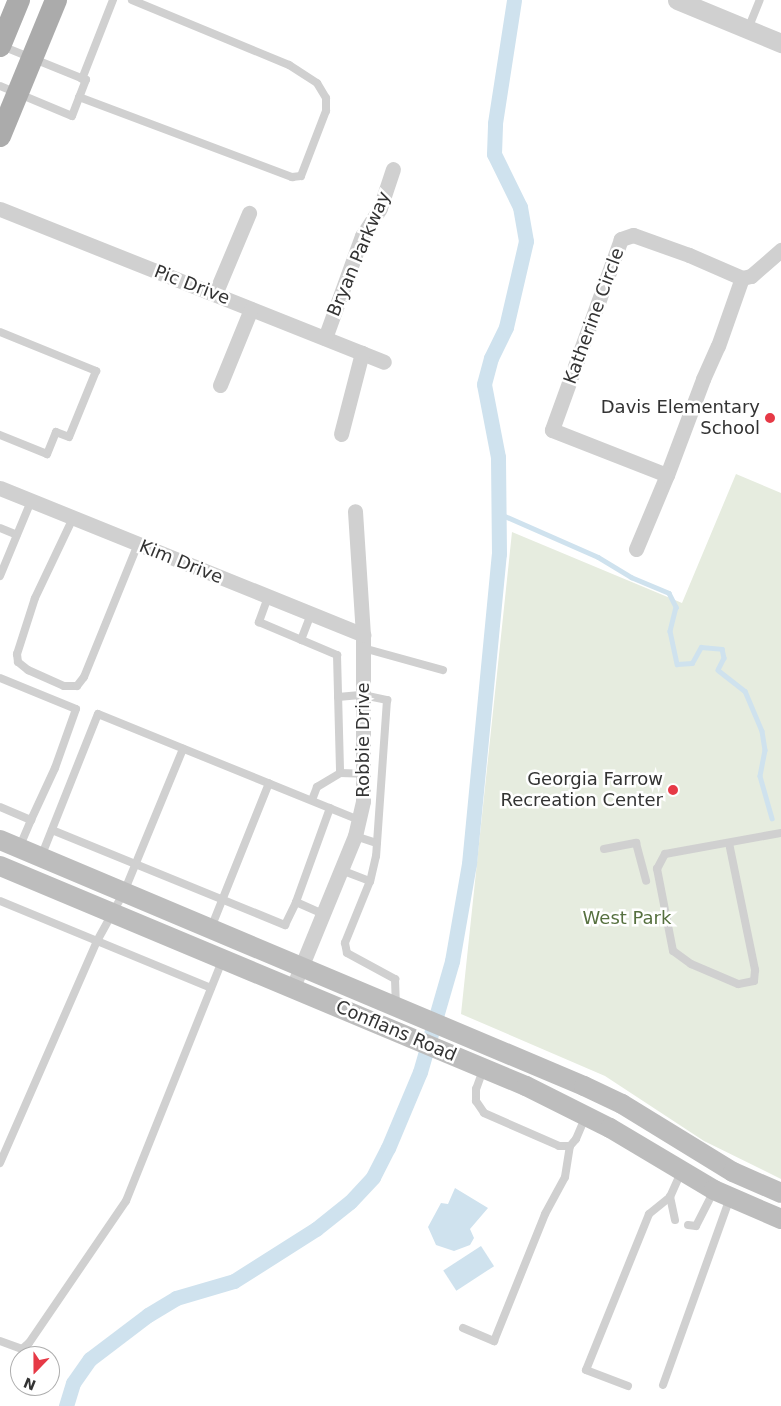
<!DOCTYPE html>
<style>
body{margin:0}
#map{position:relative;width:781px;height:1406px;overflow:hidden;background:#fff;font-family:"DejaVu Sans",sans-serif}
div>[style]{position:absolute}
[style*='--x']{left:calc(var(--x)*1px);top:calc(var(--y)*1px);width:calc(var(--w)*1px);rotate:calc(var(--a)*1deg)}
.green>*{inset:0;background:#e6ecdf}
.water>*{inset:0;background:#cfe2ee;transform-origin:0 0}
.stream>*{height:4.5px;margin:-2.25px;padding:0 2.25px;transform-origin:2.25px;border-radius:2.25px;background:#cfe2ee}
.canal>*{height:15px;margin:-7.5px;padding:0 7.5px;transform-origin:7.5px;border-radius:7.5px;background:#cfe2ee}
.service>*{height:8px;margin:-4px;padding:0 4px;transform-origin:4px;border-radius:4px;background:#d0d0d0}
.minor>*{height:15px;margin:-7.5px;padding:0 7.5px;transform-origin:7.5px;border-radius:7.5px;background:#d0d0d0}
.tertiary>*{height:19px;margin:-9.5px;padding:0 9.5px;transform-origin:9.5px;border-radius:9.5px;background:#d0d0d0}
.secondary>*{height:20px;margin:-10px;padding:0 10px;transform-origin:10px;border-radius:10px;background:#bdbdbd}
.primary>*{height:22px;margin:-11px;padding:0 11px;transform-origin:11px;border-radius:11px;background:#ababab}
.dots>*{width:14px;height:14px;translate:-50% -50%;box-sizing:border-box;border:2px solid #fff;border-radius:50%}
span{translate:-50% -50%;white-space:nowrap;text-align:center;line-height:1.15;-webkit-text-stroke:5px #fff;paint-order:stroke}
.street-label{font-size:18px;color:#333}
.poi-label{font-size:18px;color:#333}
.right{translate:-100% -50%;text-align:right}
.park-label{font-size:18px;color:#56703f}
.north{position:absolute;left:10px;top:1346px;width:50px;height:50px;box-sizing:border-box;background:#fff;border:1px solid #adadad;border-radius:50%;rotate:202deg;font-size:14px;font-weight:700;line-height:20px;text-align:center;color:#333}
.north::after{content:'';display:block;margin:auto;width:18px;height:22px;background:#e63946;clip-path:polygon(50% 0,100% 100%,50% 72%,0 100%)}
</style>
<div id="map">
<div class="green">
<div style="clip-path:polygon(736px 474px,781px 493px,781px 1179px,704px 1141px,605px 1076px,461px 1014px,512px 532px,682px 603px)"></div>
</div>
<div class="water">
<div style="clip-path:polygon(455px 1188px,488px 1208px,470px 1229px,474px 1238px,470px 1245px,454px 1251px,436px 1245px,428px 1227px,441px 1203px,448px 1204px)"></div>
<div style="left:481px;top:1246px;width:24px;height:45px;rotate:57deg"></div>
</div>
<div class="stream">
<div style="--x:498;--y:513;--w:109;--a:23.7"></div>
<div style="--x:598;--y:557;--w:39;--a:31"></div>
<div style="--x:631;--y:577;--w:41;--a:22.8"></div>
<div style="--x:669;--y:593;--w:16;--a:63"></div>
<div style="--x:676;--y:607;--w:25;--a:104"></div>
<div style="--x:670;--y:631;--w:34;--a:78"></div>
<div style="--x:677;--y:664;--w:15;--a:-4"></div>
<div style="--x:692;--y:663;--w:18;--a:-61"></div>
<div style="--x:701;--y:647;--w:21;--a:5"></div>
<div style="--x:722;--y:649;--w:9;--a:77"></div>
<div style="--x:724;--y:658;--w:13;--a:117"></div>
<div style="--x:718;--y:670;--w:34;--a:38"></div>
<div style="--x:745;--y:691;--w:43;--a:67"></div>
<div style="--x:762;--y:731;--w:19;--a:81"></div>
<div style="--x:765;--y:750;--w:26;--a:101"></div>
<div style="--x:760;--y:776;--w:44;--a:74.1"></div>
</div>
<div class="canal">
<div style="--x:66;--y:1406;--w:24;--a:-73"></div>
<div style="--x:73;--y:1383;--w:29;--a:-55"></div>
<div style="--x:90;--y:1359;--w:73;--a:-37.2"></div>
<div style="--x:148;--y:1315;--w:33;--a:-31"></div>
<div style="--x:176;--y:1298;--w:60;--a:-16.3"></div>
<div style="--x:234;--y:1281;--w:97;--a:-32.4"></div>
<div style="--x:316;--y:1229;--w:43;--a:-38.5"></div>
<div style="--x:350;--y:1202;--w:34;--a:-47"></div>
<div style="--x:373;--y:1177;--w:33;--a:-63"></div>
<div style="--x:388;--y:1148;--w:82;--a:-67.2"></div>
<div style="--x:420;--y:1072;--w:116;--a:-73.9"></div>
<div style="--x:452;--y:961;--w:98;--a:-80.1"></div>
<div style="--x:469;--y:864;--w:311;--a:-84.5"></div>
<div style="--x:499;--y:554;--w:97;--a:-90.6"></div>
<div style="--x:498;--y:457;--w:74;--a:-100.9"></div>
<div style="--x:484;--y:384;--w:27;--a:-75"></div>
<div style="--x:491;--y:358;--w:34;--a:-64"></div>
<div style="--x:506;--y:327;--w:88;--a:-76.9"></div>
<div style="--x:526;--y:241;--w:35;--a:-100"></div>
<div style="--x:520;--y:207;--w:59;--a:-116.1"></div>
<div style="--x:494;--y:154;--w:31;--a:-88"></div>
<div style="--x:495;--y:123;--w:124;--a:-81.2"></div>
</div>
<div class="service">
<div style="--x:748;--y:29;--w:31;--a:-68"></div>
<div style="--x:82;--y:79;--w:85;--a:-68.6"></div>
<div style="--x:0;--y:86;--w:78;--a:22.6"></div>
<div style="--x:72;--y:116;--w:39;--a:-69"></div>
<div style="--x:86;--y:80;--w:91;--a:-158"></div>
<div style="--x:79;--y:97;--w:228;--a:20.6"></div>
<div style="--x:292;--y:177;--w:9;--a:-6"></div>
<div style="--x:301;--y:176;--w:70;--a:-69"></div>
<div style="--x:326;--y:111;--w:13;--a:-90"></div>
<div style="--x:326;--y:98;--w:17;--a:-121"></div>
<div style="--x:317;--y:83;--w:33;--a:-147"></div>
<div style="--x:289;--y:65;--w:170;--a:-157.5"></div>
<div style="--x:0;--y:332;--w:104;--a:22.1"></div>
<div style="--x:96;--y:371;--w:71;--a:112.2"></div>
<div style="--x:69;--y:437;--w:14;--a:-159"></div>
<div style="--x:56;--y:432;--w:24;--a:112"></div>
<div style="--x:47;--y:454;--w:51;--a:-158"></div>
<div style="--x:73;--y:518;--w:89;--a:115.4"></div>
<div style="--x:35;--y:598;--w:59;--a:107.8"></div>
<div style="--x:17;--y:654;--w:8;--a:83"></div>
<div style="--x:18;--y:662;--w:13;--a:39"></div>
<div style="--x:28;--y:670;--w:39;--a:24"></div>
<div style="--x:64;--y:686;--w:13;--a:0"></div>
<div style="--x:77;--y:686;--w:11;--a:-52"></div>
<div style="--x:84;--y:677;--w:144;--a:-67.9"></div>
<div style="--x:0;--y:528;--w:18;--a:22"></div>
<div style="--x:0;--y:576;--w:81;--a:-67.5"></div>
<div style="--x:268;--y:597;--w:27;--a:110"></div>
<div style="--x:259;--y:622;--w:85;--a:22.9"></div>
<div style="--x:337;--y:655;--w:118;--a:88.5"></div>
<div style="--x:340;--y:773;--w:23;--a:2"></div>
<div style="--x:301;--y:640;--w:28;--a:-69"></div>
<div style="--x:363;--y:648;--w:83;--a:15.4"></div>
<div style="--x:0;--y:678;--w:82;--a:22.2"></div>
<div style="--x:76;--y:709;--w:63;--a:109.6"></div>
<div style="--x:55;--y:768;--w:57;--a:114.8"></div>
<div style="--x:338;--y:697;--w:25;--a:-5"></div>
<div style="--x:363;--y:695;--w:25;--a:12"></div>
<div style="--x:387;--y:700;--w:156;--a:94"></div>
<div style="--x:376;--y:856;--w:26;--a:103"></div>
<div style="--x:312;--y:800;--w:14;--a:-69"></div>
<div style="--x:317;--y:787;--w:27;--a:-31"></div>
<div style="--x:0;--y:807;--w:34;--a:23"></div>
<div style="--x:31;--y:820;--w:28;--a:113"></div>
<div style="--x:52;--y:830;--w:252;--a:22.2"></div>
<div style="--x:285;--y:925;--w:25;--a:-64"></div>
<div style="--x:296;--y:902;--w:30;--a:24"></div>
<div style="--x:355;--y:836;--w:23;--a:18"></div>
<div style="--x:729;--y:843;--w:130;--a:78.4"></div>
<div style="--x:755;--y:970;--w:11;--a:95"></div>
<div style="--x:754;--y:981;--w:16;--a:169"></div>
<div style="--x:738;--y:984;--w:51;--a:-156.9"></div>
<div style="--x:691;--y:964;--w:22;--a:-144"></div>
<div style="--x:673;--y:951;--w:84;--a:-101"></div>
<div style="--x:657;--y:869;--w:17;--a:-62"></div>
<div style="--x:665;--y:854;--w:118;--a:-10.3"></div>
<div style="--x:604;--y:849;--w:33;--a:-11"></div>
<div style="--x:636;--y:843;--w:39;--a:75"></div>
<div style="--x:41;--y:857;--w:154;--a:-68.3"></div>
<div style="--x:98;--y:714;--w:282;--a:22.1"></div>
<div style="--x:341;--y:870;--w:31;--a:21"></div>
<div style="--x:370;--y:881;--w:67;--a:112"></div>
<div style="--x:345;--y:943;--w:10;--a:79"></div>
<div style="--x:347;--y:953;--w:55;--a:28.4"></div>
<div style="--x:395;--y:979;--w:26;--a:88"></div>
<div style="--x:0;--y:901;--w:228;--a:22.4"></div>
<div style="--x:296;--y:902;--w:100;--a:-70.1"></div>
<div style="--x:211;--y:928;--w:156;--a:-68.2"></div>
<div style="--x:483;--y:1070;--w:20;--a:110"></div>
<div style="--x:476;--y:1089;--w:12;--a:90"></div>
<div style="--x:476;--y:1101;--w:14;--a:56"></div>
<div style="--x:484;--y:1113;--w:82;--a:23.7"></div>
<div style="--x:559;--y:1146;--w:11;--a:0"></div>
<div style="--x:570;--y:1146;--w:9;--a:-49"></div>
<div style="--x:576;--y:1139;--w:25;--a:-67"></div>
<div style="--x:0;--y:1163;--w:242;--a:-66.4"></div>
<div style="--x:97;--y:941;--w:56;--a:-61.1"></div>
<div style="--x:124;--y:892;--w:155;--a:-67.6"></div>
<div style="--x:675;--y:1220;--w:24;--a:-102"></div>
<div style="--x:670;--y:1197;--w:27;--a:-66"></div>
<div style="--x:688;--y:1225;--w:8;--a:7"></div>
<div style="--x:696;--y:1226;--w:39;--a:-63"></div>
<div style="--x:463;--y:1328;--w:34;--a:23"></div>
<div style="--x:494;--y:1341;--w:137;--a:-68.1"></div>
<div style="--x:545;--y:1214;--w:42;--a:-61.6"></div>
<div style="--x:565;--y:1177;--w:31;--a:-81"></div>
<div style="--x:0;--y:1341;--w:23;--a:20"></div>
<div style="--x:22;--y:1349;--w:9;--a:-41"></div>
<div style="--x:29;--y:1343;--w:172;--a:-55.7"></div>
<div style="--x:126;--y:1201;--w:261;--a:-68.2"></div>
<div style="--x:663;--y:1385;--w:199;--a:-70.3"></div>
<div style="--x:628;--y:1386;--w:45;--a:-159.1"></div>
<div style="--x:586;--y:1370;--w:168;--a:-68"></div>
<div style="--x:649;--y:1214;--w:27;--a:-39"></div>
</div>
<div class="minor">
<div style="--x:0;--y:209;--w:413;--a:21.7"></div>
<div style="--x:742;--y:278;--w:9;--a:-13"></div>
<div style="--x:751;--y:276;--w:40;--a:-41"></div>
<div style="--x:215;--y:294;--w:88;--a:-67.2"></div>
<div style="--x:325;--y:338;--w:109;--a:-70.1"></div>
<div style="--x:362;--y:236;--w:33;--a:-57"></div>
<div style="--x:380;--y:208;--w:41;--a:-71.6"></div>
<div style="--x:220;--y:385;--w:82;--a:-67.8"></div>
<div style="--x:341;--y:434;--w:84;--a:-75.5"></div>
<div style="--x:0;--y:488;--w:392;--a:22"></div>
<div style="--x:636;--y:549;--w:80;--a:-67.3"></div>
<div style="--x:667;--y:475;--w:103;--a:-69.4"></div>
<div style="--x:703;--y:379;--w:36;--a:-66"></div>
<div style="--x:718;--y:346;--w:72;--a:-70.6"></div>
<div style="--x:742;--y:278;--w:58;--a:-156.5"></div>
<div style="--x:689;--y:255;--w:59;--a:-160.3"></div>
<div style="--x:633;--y:235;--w:13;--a:162"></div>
<div style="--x:621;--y:239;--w:203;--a:109.9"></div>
<div style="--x:552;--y:430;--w:123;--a:21.4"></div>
<div style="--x:293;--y:987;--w:163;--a:-67.7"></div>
<div style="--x:355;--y:836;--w:36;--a:-77"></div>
<div style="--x:363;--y:801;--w:166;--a:-90"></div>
<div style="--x:363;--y:635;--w:124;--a:-93.7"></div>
</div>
<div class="tertiary">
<div style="--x:677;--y:0;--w:113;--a:22.5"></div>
</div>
<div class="secondary">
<div style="--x:0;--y:840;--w:634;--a:22.84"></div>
<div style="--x:584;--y:1086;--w:42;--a:25.3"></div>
<div style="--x:622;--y:1104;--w:130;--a:31.5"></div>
<div style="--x:733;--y:1172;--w:52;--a:23.6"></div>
<div style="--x:0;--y:866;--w:570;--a:22.7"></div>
<div style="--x:526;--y:1086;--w:94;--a:26.6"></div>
<div style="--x:610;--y:1128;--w:121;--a:30.8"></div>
<div style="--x:714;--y:1190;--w:73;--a:23.4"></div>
</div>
<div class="primary">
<div style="--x:0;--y:46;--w:50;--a:-67.6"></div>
<div style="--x:0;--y:136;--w:147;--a:-67.6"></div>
</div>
<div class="dots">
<div style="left:770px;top:418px;background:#e63946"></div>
<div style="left:673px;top:790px;background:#e63946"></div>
</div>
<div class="street-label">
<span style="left:359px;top:254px;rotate:-67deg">Bryan Parkway</span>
<span style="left:192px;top:285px;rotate:21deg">Pic Drive</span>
<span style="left:594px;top:316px;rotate:-70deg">Katherine Circle</span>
<span style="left:181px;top:562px;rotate:22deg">Kim Drive</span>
<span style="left:363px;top:740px;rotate:-90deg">Robbie Drive</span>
<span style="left:396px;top:1031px;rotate:23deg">Conflans Road</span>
</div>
<div class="poi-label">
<span class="right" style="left:760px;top:418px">Davis Elementary<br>School</span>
<span class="right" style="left:663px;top:790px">Georgia Farrow<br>Recreation Center</span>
</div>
<div class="park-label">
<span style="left:627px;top:918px">West Park</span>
</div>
<div class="north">N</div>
</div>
